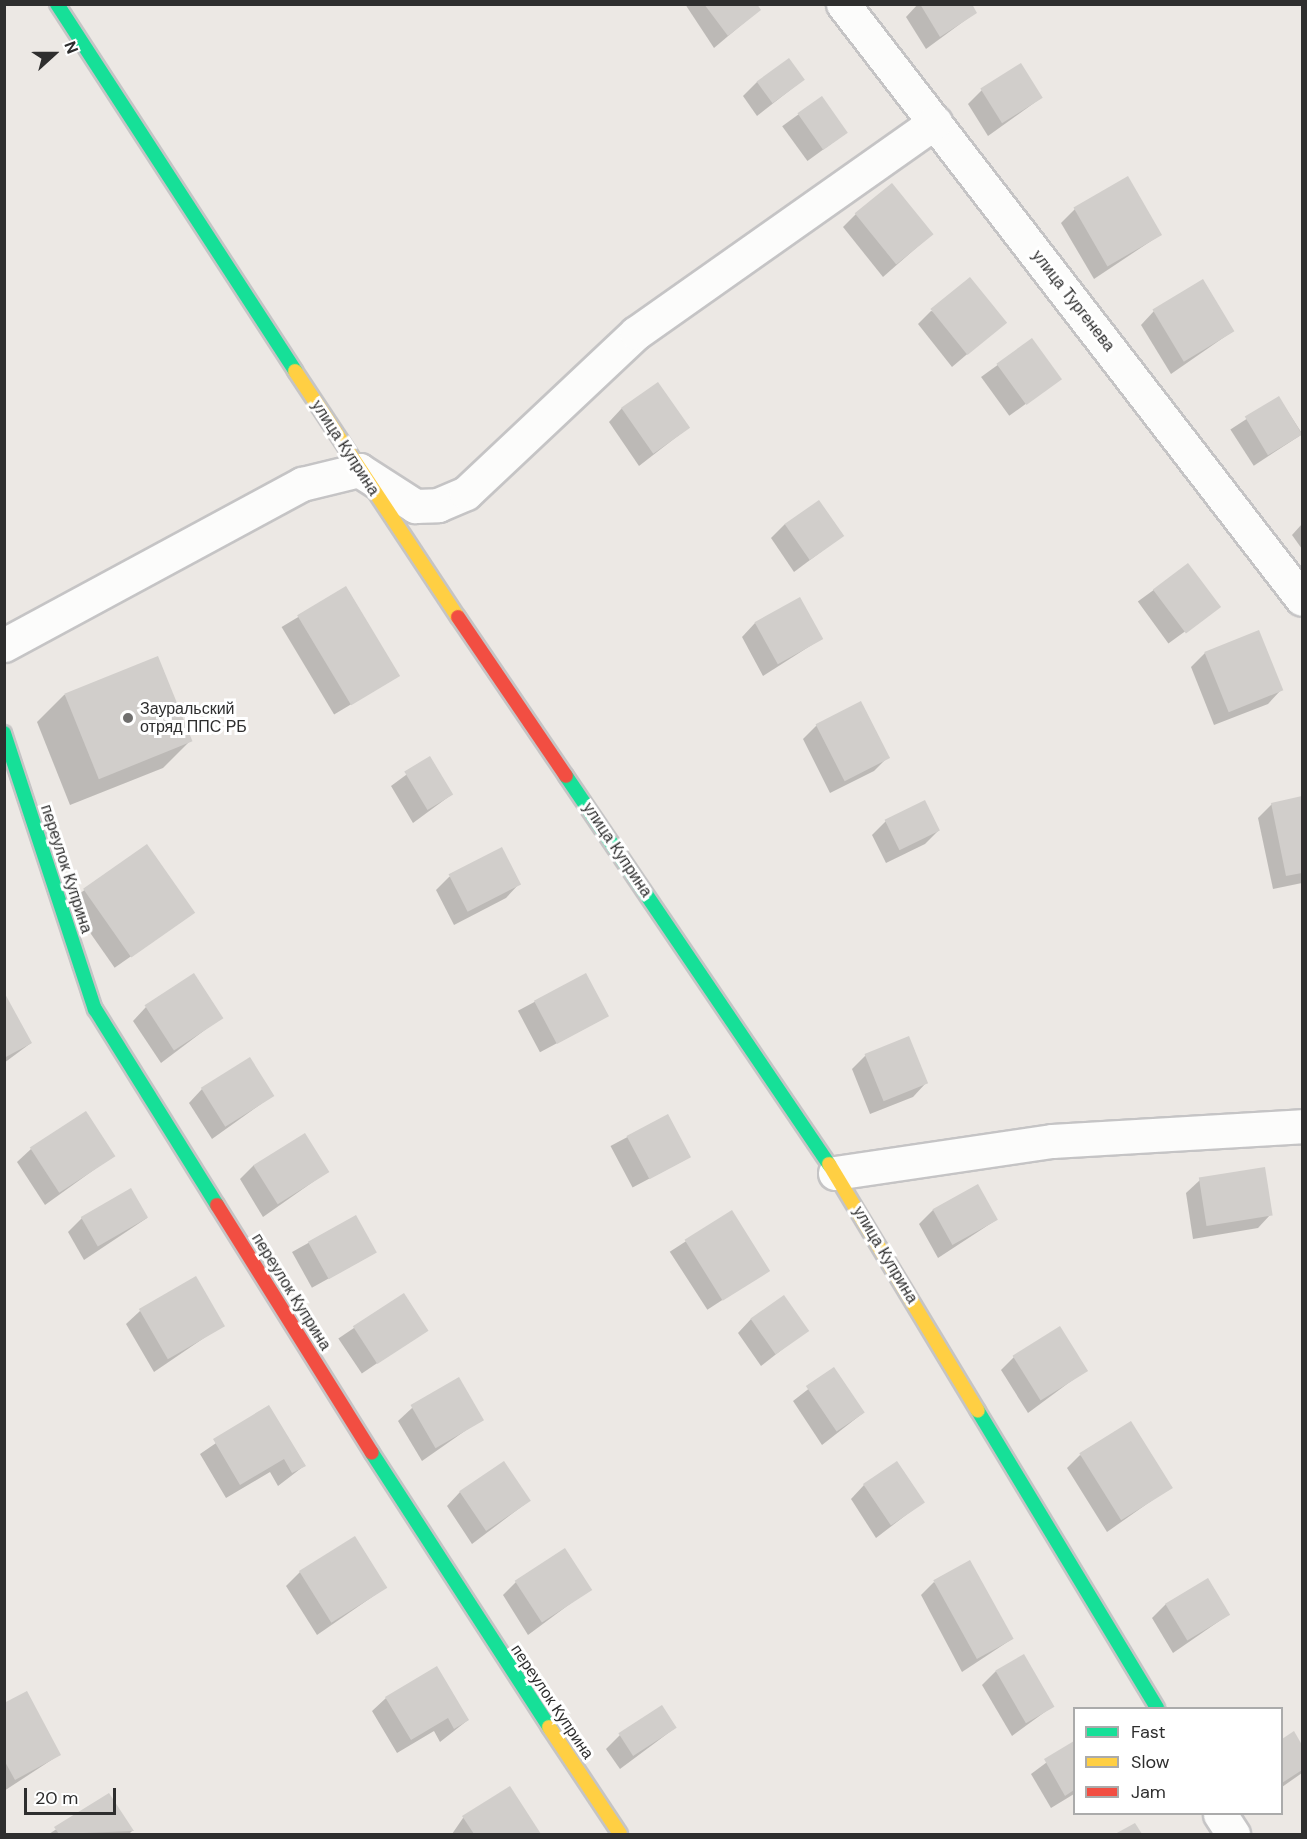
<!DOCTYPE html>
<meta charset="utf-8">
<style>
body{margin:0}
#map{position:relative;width:1307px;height:1839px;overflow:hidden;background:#ece8e4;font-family:"DM Sans",sans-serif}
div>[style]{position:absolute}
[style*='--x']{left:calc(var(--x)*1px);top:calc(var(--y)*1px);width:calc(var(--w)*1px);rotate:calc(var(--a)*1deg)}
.shadow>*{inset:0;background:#0003;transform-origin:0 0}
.building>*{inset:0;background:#d1cecb;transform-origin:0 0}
.roads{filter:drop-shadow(2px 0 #c5c4c5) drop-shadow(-2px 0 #c5c4c5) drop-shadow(0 2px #c5c4c5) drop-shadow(0 -2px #c5c4c5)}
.street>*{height:33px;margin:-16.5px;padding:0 16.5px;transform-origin:16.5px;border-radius:16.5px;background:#fcfcfb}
.fast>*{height:14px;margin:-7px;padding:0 7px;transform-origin:7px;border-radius:7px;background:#16e098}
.slow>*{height:14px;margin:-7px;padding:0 7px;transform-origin:7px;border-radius:7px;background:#ffcf43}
.jam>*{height:14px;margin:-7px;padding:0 7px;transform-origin:7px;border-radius:7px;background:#f24e42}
.dots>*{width:16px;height:16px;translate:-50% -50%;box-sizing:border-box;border:3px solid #fff;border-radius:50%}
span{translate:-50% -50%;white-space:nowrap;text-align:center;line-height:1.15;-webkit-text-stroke:6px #fff;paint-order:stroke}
.street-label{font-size:16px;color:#2e2e2e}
.poi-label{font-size:16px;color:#2e2e2e}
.left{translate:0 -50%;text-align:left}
.frame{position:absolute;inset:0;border:6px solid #2e2e2e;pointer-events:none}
.legend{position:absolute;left:1073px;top:1707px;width:210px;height:108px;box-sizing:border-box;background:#fff;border:2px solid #ababab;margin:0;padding:8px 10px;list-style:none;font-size:18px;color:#2e2e2e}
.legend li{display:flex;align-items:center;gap:12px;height:30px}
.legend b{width:30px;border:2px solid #ababab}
.north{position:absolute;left:24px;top:24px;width:60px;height:60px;-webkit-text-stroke:4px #fff;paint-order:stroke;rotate:69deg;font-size:16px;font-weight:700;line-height:24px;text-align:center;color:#2e2e2e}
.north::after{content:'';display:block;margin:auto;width:21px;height:27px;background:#2e2e2e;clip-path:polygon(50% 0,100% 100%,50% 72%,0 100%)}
.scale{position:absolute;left:24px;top:1788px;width:92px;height:27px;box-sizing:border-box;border:3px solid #2e2e2e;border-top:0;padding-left:8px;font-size:18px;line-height:21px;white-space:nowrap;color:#2e2e2e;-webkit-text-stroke:4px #fff;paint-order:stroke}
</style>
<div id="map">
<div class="shadow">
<div style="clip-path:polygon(685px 4px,755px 4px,759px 10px,714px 48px)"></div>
<div style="clip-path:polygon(918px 4px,970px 4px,975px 13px,926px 49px,906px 17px)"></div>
<div style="clip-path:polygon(803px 80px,757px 116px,743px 96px,757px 82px)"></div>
<div style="clip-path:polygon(982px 90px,1041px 98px,988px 136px,968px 104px)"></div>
<div style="left:821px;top:98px;width:43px;height:48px;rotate:54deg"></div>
<div style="clip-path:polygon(1075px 209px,1160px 235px,1094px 279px,1061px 223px)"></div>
<div style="clip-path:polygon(856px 214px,932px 234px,883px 277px,843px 227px)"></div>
<div style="clip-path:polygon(931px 311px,1005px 322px,952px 367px,918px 324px)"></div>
<div style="clip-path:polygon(1154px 311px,1233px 331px,1171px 374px,1141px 325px)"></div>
<div style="left:1032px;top:340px;width:48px;height:63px;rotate:54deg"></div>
<div style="left:1279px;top:398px;width:43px;height:58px;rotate:57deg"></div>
<div style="clip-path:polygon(622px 408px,688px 428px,639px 466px,609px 422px)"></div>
<div style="clip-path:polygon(785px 524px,842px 536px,794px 572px,771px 538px)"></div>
<div style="clip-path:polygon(1302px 524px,1302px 549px,1292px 535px)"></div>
<div style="left:1188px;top:565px;width:52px;height:62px;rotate:54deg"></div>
<div style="left:345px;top:589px;width:102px;height:74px;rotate:59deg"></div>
<div style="clip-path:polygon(755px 623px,821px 639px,763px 676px,742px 637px)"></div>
<div style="clip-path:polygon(1205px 653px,1281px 690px,1268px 704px,1214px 725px,1191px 667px)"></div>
<div style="clip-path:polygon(157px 658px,190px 741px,163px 768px,70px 805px,37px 722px,64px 695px)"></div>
<div style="clip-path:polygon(860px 703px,888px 757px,874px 771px,830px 793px,803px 739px,817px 725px)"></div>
<div style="clip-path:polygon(429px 758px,451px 795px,413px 823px,391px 786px)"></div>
<div style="clip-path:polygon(1302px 798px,1302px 883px,1273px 889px,1258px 818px,1272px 804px)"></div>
<div style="clip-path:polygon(886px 821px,939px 830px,925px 844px,886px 863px,872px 835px)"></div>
<div style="left:146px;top:847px;width:81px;height:95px;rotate:55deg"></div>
<div style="clip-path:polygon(501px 849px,519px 884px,506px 898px,454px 925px,436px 890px,449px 877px)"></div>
<div style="left:585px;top:975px;width:47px;height:76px;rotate:62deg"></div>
<div style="clip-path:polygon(4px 996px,31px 1043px,4px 1063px)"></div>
<div style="clip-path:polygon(146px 1007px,222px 1017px,161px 1063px,133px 1021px)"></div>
<div style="clip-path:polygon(866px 1055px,926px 1083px,913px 1097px,870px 1114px,852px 1069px)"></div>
<div style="clip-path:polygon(202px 1089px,272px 1096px,212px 1139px,189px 1103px)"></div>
<div style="left:667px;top:1116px;width:47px;height:64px;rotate:62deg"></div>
<div style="clip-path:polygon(31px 1149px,113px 1156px,45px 1205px,17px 1162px)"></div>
<div style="clip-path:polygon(254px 1165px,327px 1172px,263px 1217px,240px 1179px)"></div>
<div style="clip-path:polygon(1200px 1180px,1271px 1214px,1258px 1228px,1193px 1239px,1186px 1193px)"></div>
<div style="clip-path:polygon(933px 1210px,996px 1220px,938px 1258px,919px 1224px)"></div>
<div style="left:731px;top:1212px;width:69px;height:73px;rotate:57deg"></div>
<div style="left:355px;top:1217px;width:41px;height:72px;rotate:61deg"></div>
<div style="clip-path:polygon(82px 1218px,147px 1218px,84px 1260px,68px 1232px)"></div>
<div style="left:403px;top:1295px;width:42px;height:78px;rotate:56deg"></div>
<div style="clip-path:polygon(140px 1311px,223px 1325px,154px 1372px,126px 1324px)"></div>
<div style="clip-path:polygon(751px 1319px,807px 1330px,761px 1366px,738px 1333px)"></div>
<div style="clip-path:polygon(1014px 1357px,1086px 1370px,1028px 1413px,1001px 1370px)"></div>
<div style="clip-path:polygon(834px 1369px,863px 1413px,822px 1445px,793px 1401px)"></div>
<div style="clip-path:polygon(269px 1407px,304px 1466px,278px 1486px,270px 1472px,226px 1498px,200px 1454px)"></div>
<div style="clip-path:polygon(412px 1408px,482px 1419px,422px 1461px,398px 1421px)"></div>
<div style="clip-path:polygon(1080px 1455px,1171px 1487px,1107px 1532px,1067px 1468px)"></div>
<div style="clip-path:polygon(864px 1485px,923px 1502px,876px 1538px,851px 1499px)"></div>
<div style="clip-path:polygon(460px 1492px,529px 1501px,472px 1544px,447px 1506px)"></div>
<div style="clip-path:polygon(300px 1572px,385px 1588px,317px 1635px,286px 1586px)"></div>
<div style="clip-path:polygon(516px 1582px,590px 1589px,528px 1635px,503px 1595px)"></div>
<div style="clip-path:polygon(934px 1582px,1012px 1639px,962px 1672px,921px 1595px)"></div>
<div style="clip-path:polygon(1166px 1604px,1228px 1615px,1173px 1653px,1152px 1618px)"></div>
<div style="clip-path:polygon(996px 1671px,1053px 1706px,1012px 1736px,982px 1685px)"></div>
<div style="clip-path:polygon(386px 1698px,468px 1720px,440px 1742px,434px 1731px,397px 1753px,372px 1711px)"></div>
<div style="clip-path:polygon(4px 1705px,59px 1755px,4px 1791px)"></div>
<div style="clip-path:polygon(675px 1728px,620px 1769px,606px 1749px,620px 1735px)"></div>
<div style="clip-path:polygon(1294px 1733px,1302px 1748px,1302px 1773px,1282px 1787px,1282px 1740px)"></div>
<div style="clip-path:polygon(1074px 1742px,1074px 1794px,1051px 1808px,1031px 1774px)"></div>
<div style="clip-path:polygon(510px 1788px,539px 1834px,452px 1834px,463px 1818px)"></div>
<div style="clip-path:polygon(109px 1795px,132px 1831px,129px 1834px,49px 1834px)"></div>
</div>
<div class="building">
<div style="clip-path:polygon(704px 4px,757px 4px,761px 10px,728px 36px)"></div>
<div style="clip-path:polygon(920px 4px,972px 4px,977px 13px,940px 37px)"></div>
<div style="left:789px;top:58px;width:27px;height:40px;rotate:54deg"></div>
<div style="left:1021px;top:63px;width:41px;height:48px;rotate:58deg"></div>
<div style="left:822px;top:96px;width:45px;height:30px;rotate:55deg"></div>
<div style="left:1128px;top:176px;width:68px;height:63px;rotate:60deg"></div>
<div style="left:892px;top:183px;width:66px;height:48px;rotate:51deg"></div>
<div style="left:970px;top:277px;width:59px;height:51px;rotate:51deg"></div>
<div style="left:1203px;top:279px;width:61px;height:59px;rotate:59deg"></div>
<div style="left:1032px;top:338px;width:51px;height:44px;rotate:54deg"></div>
<div style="left:658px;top:382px;width:56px;height:45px;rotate:55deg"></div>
<div style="left:1279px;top:396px;width:45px;height:40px;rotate:59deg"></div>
<div style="left:819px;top:500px;width:44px;height:42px;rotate:55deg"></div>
<div style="left:1188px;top:563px;width:55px;height:44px;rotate:53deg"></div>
<div style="left:346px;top:586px;width:105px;height:57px;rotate:59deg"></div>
<div style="left:800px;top:597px;width:48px;height:52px;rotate:61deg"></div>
<div style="left:1259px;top:630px;width:65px;height:59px;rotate:68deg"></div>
<div style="left:158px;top:656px;width:92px;height:101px;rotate:68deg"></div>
<div style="left:861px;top:701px;width:64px;height:51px;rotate:63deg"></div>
<div style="left:430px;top:756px;width:45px;height:30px;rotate:59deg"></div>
<div style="clip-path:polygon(1302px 796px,1302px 873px,1286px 876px,1271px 803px)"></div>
<div style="left:925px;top:800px;width:34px;height:45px;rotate:64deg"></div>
<div style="left:147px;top:844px;width:84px;height:78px;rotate:55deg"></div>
<div style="left:502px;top:847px;width:42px;height:60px;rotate:63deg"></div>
<div style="left:194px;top:973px;width:54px;height:59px;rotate:57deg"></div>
<div style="left:586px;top:973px;width:49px;height:59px;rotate:62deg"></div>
<div style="clip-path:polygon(4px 992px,32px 1043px,4px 1058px)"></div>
<div style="left:909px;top:1036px;width:51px;height:48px;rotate:68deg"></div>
<div style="left:250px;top:1057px;width:46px;height:58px;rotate:58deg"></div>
<div style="left:86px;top:1111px;width:54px;height:67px;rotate:57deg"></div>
<div style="left:668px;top:1114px;width:49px;height:47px;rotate:62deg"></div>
<div style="left:305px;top:1133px;width:46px;height:61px;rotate:58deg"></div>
<div style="left:1265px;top:1167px;width:49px;height:67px;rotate:81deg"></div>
<div style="left:978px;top:1184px;width:41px;height:52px;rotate:61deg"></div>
<div style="left:131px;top:1188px;width:34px;height:58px;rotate:60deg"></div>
<div style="left:732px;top:1210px;width:72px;height:56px;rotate:58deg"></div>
<div style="left:356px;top:1215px;width:43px;height:55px;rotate:61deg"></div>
<div style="left:196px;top:1276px;width:58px;height:66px;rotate:60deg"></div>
<div style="left:404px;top:1293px;width:45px;height:61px;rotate:57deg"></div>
<div style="left:784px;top:1295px;width:44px;height:41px;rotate:55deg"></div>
<div style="left:1060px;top:1326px;width:53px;height:56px;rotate:58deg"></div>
<div style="left:834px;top:1367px;width:55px;height:34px;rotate:56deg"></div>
<div style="left:459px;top:1377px;width:50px;height:56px;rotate:60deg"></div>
<div style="clip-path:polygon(269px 1405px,306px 1466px,292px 1473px,284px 1459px,240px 1485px,213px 1439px)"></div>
<div style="left:1131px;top:1421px;width:79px;height:61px;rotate:58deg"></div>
<div style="left:504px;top:1461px;width:48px;height:54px;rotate:56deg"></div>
<div style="left:897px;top:1461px;width:50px;height:41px;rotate:56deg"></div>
<div style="left:355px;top:1536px;width:61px;height:66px;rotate:58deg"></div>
<div style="left:565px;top:1548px;width:50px;height:60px;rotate:57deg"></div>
<div style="left:970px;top:1560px;width:90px;height:42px;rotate:61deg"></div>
<div style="left:1208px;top:1578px;width:43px;height:50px;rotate:59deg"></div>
<div style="left:1024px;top:1654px;width:61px;height:33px;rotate:60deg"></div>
<div style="clip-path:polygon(437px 1666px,469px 1720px,454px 1729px,448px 1718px,411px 1740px,385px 1697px)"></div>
<div style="clip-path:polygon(27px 1691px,61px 1755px,15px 1780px,4px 1760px,4px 1703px)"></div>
<div style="left:662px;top:1705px;width:27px;height:52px;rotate:57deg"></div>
<div style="clip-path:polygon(1294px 1731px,1302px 1745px,1302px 1770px,1282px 1783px,1282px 1739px)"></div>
<div style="clip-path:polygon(1074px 1741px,1074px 1790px,1065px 1796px,1044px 1759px)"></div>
<div style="clip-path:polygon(510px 1786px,541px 1834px,474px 1834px,462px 1816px)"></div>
<div style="clip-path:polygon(109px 1793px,134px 1831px,59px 1834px,54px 1827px)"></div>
<div style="clip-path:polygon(1135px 1823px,1142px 1834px,1115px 1834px)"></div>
</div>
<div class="roads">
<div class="street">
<div style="--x:843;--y:4;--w:751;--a:52.35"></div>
<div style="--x:4;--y:645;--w:339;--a:-28.4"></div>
<div style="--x:302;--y:484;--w:59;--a:-13.8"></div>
<div style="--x:359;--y:470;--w:67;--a:32.7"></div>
<div style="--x:415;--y:506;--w:23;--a:-2"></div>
<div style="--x:438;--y:505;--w:30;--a:-23"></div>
<div style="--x:466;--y:493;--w:233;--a:-43.3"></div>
<div style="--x:636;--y:333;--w:366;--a:-35.2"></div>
<div style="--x:835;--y:1173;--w:219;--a:-8.4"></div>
<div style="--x:1052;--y:1141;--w:250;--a:-3.4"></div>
<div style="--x:1220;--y:1814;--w:24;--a:57"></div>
</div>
<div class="fast">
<div style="--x:57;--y:4;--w:437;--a:57"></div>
<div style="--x:4;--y:733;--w:291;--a:71.8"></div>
<div style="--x:95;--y:1009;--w:231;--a:58.1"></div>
<div style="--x:566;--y:776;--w:469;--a:55.9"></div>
<div style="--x:978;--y:1411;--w:347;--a:58.9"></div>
<div style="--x:372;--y:1453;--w:326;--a:57.1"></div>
</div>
<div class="slow">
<div style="--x:295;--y:371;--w:295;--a:56.5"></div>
<div style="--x:829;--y:1164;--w:288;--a:58.9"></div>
<div style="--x:549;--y:1727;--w:128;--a:56.4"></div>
</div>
<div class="jam">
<div style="--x:458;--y:617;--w:192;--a:55.8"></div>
<div style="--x:217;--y:1205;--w:292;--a:58"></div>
</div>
</div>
<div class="dots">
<div style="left:128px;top:718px;background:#706f6e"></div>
</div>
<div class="street-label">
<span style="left:1073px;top:301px;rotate:52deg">улица Тургенева</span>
<span style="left:345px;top:448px;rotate:57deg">улица Куприна</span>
<span style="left:617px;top:850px;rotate:56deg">улица Куприна</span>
<span style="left:66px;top:869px;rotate:72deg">переулок Куприна</span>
<span style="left:885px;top:1255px;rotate:59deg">улица Куприна</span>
<span style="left:291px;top:1292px;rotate:58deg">переулок Куприна</span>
<span style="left:552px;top:1702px;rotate:56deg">переулок Куприна</span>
</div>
<div class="poi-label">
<span class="left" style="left:140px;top:718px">Зауральский<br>отряд ППС РБ</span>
</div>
<div class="frame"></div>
<ul class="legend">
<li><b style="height:8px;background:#16e098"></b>Fast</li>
<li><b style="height:8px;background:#ffcf43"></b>Slow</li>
<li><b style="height:8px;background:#f24e42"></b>Jam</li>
</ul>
<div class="north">N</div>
<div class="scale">20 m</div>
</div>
